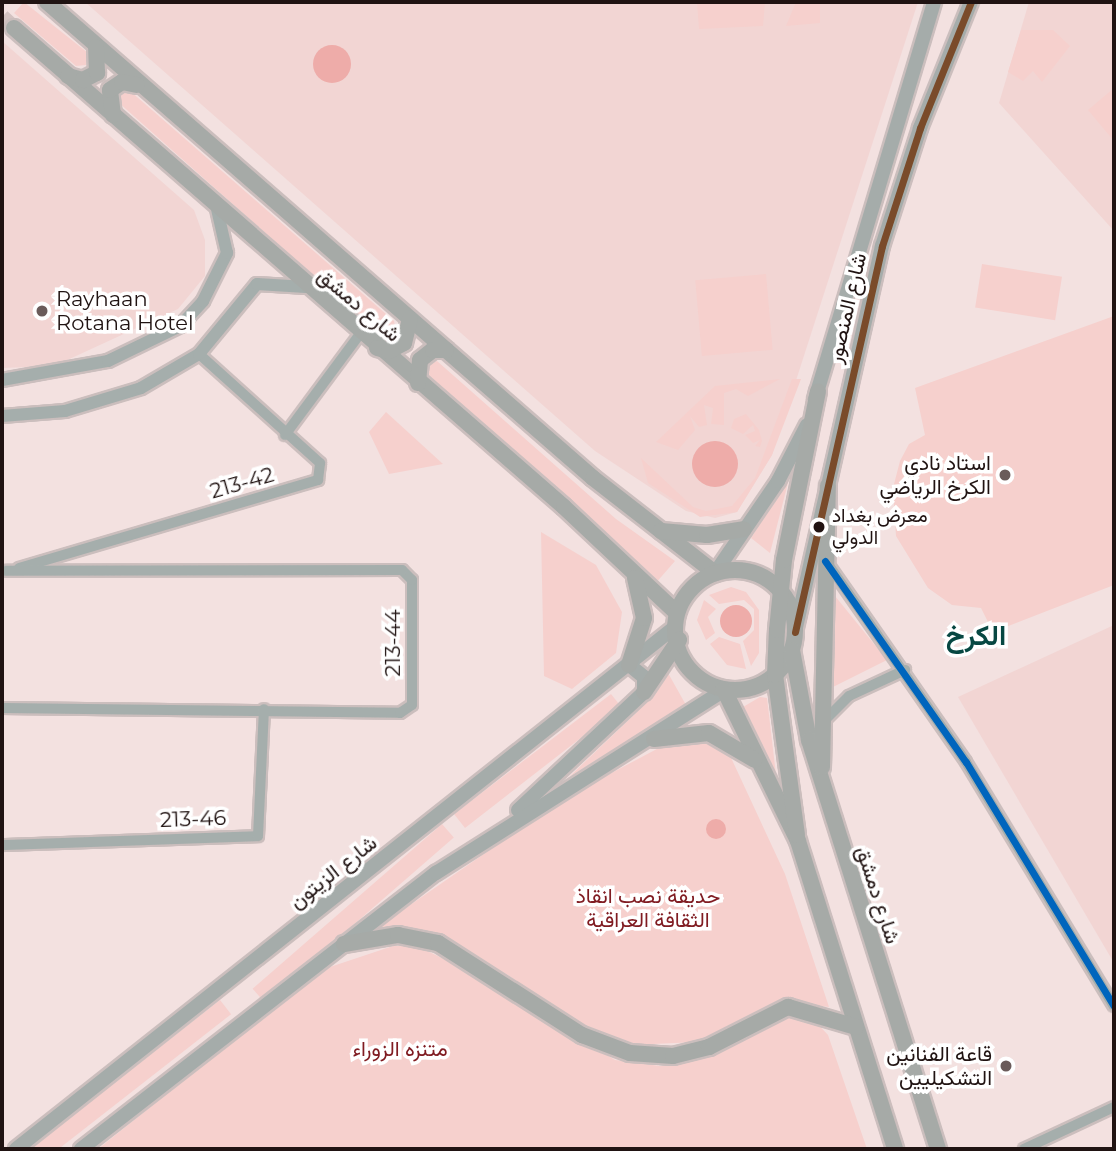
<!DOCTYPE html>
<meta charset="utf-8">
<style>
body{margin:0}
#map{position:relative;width:1116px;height:1151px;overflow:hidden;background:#f3e1e0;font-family:Montserrat,Vazirmatn,sans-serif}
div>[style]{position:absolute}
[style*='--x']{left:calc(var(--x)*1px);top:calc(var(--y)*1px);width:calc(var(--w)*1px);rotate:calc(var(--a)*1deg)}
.built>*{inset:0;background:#f2d5d3}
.green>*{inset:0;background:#f6d0cd;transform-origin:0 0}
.water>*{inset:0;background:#eeaca9}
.round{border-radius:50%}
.primary-tunnel>*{height:16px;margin-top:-8px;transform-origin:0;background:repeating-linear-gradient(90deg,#d3c2c1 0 16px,transparent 0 24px)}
.roads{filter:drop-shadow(2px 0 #cbbebd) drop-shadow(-2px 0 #cbbebd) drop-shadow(0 2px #cbbebd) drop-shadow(0 -2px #cbbebd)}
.minor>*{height:10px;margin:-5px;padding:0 5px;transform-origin:5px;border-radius:5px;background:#a5aeac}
.tertiary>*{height:12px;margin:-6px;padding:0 6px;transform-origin:6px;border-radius:6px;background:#a5aeac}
.secondary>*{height:14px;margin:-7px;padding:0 7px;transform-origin:7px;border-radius:7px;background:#a5acaa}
.primary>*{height:16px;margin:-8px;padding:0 8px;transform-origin:8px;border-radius:8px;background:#a6aaa7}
.primary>.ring{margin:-8px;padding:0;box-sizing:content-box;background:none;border:16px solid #a6aaa7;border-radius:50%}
.bus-1>*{height:7px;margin:-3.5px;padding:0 3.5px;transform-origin:3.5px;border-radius:3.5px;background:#0065bd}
.bus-2>*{height:7px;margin:-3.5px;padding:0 3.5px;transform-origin:3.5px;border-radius:3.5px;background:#7a4b2a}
.dots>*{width:19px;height:19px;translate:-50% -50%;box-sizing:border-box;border:4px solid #fff;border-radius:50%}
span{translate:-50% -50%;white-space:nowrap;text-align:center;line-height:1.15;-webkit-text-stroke:7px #fff;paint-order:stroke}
.bus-label{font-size:19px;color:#201312}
.left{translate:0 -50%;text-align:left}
.poi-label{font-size:21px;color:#201312}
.right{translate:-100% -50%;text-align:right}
.street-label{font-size:21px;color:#201312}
.park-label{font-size:21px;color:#801c22}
.district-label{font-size:28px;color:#074742;font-weight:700}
.frame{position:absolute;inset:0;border:4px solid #201312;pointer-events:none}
</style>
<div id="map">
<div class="built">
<div style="clip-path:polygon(85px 2px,918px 2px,772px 455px,737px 512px,715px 518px,686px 511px,595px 451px)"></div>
<div style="clip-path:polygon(1029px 2px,1114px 2px,1114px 231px,999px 103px)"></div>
<div style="clip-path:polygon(2px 41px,194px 210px,205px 240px,205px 276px,178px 309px,63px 362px,28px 367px,2px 368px)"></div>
<div style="clip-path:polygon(1114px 625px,1114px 963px,958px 697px)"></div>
</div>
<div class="green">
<div style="clip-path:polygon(24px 2px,88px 53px,86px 65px,76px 66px,14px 13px)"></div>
<div style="clip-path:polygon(697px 2px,765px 2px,763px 26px,699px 29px)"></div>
<div style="clip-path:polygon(796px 2px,820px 2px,820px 23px,786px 26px)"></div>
<div style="clip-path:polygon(1021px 30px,1053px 30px,1070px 46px,1042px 82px,1033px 71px,1023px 81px,1008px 72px)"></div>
<div style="clip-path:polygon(1114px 88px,1114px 141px,1088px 110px)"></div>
<div style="clip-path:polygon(119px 90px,129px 90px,394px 321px,396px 331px,382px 337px,118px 102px)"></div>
<div style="left:982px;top:264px;width:81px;height:44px;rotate:9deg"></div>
<div style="left:766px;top:274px;width:76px;height:71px;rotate:85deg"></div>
<div style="clip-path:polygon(1114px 316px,1114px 585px,993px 632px,981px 608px,952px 605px,928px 588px,896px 536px,893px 488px,900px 461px,909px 444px,925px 435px,915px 388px)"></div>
<div style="clip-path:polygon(437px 361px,616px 519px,675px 561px,655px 584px,425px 375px,424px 366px)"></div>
<div style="clip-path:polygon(780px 379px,748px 396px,736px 389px,724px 393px,724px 425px,711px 424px,713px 408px,704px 405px,707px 425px,699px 427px,690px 416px,695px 430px,678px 450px,656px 442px,715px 386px)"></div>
<div style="clip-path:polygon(792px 379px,801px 379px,772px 455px,737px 512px,700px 517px,648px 483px,641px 458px,693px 507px,706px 511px,732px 506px,755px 478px)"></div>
<div style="clip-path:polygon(386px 412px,443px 464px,389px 474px,369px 432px)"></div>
<div style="clip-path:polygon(746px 414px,759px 430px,762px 441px,760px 447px,755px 446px,760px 440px,753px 443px,745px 435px,755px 431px,753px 425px,743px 434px,731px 428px,734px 419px)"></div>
<div style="clip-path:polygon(788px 478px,789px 479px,770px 553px,751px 538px)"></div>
<div style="clip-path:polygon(541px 532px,596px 565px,622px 612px,616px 653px,572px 689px,544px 676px)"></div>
<div style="clip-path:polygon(731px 587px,746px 592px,759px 610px,759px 653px,751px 666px,743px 641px,754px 630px,754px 609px,744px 600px,719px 604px,709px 595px)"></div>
<div style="clip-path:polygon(835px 596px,887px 660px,831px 688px)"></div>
<div style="clip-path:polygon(704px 600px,716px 609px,708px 617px,715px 633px,706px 640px,697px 620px)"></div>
<div style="clip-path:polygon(719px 637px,740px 644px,746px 669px,727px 665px,710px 644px)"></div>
<div style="clip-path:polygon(668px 673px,686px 705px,569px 777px,636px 713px)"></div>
<div style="clip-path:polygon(611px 694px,619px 704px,609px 716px,465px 828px,454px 814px)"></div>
<div style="clip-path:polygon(760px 697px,767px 698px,777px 783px,743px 707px)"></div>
<div style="clip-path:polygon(693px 737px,727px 749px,785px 874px,829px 1007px,781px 1001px,697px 1042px,631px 1045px,571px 1021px,508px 975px,438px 938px,371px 932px,568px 796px,672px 741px)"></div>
<div style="left:442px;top:824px;width:18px;height:251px;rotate:49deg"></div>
<div style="clip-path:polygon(393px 946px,417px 946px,481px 977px,615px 1060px,660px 1066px,698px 1060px,786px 1015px,814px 1020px,828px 1035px,867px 1149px,98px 1149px,321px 970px)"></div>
<div style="left:220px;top:1000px;width:18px;height:241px;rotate:52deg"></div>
</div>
<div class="water">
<div class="round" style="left:313px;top:45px;width:38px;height:38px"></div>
<div class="round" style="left:692px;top:441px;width:46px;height:46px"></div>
<div class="round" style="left:720px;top:605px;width:32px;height:32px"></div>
<div class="round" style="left:706px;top:819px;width:20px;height:20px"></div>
</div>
<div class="primary-tunnel">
<div style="--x:2;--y:17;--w:16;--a:43"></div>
</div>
<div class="roads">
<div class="minor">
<div style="--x:285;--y:435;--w:126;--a:-53.4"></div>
<div style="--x:828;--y:564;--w:241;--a:55.1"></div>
<div style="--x:966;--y:762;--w:285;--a:58.8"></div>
<div style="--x:19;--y:568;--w:312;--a:-16.4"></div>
<div style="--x:318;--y:480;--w:17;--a:-83"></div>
<div style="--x:320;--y:463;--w:163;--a:-138"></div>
<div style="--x:2;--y:708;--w:398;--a:0.7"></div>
<div style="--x:400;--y:713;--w:14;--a:-34"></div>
<div style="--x:412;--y:705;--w:125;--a:-90"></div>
<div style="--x:412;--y:580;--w:14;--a:-135"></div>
<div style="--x:402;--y:570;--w:396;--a:179.9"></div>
<div style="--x:824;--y:721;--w:35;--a:-45"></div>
<div style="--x:849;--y:696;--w:62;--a:-24.9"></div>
<div style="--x:2;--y:845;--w:256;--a:-2"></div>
<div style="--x:258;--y:836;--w:127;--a:-87.3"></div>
<div style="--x:1024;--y:1149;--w:99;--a:-25"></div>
</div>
<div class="tertiary">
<div style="--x:2;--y:380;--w:108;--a:-10.2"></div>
<div style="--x:108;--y:361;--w:80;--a:-25.9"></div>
<div style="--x:180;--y:326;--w:34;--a:-47"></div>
<div style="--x:203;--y:301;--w:54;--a:-63.4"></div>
<div style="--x:227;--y:253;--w:45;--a:-102.8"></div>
<div style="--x:2;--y:416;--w:63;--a:-4.5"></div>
<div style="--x:65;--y:411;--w:79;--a:-16.8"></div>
<div style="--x:141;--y:388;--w:67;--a:-30.4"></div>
<div style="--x:199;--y:354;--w:91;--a:-50.4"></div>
<div style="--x:257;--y:284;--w:49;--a:3.5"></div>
</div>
<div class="secondary">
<div style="--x:815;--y:399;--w:414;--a:-73.3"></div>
<div style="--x:715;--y:573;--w:112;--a:-55.6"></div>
<div style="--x:778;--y:481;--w:63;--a:-62.6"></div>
<div style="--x:795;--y:632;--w:396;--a:-77.3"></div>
<div style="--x:882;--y:246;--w:124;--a:-72.1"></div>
<div style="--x:920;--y:128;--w:136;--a:-68"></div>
<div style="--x:518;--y:810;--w:173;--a:-43.1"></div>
<div style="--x:644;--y:692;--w:15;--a:-90"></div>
<div style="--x:644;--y:677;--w:19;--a:-141"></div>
<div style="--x:16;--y:1149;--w:841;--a:-38.38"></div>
<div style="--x:81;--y:1149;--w:450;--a:-37.9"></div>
<div style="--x:436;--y:873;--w:341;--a:-32.4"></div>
</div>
<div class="primary">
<div style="--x:47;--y:2;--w:724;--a:41.08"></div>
<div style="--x:593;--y:478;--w:155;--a:37.9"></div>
<div style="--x:14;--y:28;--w:729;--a:41.05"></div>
<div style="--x:564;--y:507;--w:155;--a:43.2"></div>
<div style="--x:68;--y:76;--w:16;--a:15"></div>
<div style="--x:83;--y:80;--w:16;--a:-27"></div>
<div style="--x:97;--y:73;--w:26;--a:-92"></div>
<div style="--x:113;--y:115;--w:25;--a:-97"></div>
<div style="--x:110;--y:90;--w:14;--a:-34"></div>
<div style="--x:122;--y:82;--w:15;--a:11"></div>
<div style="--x:377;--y:348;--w:12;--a:14"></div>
<div style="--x:389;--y:351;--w:17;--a:-28"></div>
<div style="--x:404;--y:343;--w:25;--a:-76"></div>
<div style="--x:418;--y:383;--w:23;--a:-85"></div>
<div style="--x:420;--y:360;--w:16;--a:-38"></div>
<div style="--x:433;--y:350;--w:13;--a:0"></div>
<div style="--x:661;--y:531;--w:46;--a:5"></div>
<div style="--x:707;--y:535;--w:37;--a:-9"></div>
<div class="ring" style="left:675px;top:570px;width:104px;height:104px"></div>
<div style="--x:792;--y:650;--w:92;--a:79.3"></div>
<div style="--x:809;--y:740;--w:429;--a:72.5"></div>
<div style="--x:629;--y:665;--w:49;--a:-72.3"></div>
<div style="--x:644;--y:618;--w:41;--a:-102.7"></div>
<div style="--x:724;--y:690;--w:168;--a:63.9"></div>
<div style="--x:798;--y:841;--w:323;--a:72.5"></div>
<div style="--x:644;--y:692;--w:63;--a:-56.1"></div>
<div style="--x:654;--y:739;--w:55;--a:-6.2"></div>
<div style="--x:709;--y:733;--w:53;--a:30.4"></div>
<div style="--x:822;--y:767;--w:281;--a:-88.8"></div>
<div style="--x:797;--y:835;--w:162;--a:-97.8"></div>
<div style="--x:775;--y:675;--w:45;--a:-87.5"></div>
<div style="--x:777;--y:630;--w:70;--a:-84.3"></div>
<div style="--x:784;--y:560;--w:172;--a:-78.6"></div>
<div style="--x:344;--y:944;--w:55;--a:-9.5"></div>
<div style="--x:398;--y:935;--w:41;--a:11.3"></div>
<div style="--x:438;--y:943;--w:171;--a:32.6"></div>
<div style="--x:582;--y:1035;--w:51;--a:20.6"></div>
<div style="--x:630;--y:1053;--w:43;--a:4"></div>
<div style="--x:673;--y:1056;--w:37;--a:-14"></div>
<div style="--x:709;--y:1047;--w:89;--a:-26.9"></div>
<div style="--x:788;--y:1007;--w:71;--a:16.4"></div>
</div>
</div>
<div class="bus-1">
<div style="--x:825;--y:561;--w:246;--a:55"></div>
<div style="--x:966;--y:762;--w:285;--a:58.8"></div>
</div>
<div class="bus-2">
<div style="--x:795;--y:632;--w:396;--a:-77.3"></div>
<div style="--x:882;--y:246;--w:124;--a:-72.1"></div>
<div style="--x:920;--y:128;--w:136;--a:-68"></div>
</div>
<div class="dots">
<div style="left:42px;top:311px;background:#6a5b5a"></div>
<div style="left:1005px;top:475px;background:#6a5b5a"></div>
<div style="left:819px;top:527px;background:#201312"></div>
<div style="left:1006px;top:1066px;background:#6a5b5a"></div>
</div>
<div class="bus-label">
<span class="left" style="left:832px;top:527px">معرض بغداد<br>الدولي</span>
</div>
<div class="poi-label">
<span class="left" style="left:56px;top:311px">Rayhaan<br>Rotana Hotel</span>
<span class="right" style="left:991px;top:475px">استاد نادي<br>الكرخ الرياضي</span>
<span class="right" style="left:992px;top:1066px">قاعة الفنانين<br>التشكيليين</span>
</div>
<div class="street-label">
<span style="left:359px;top:305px;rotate:40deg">شارع دمشق</span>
<span style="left:847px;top:308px;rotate:-77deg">شارع المنصور</span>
<span style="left:242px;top:483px;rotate:-16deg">213-42</span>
<span style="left:393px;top:643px;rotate:-90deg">213-44</span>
<span style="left:193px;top:819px;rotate:-2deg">213-46</span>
<span style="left:333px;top:872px;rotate:-38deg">شارع الزيتون</span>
<span style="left:878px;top:895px;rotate:72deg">شارع دمشق</span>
</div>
<div class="park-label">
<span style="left:648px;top:908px">حديقة نصب انقاذ<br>الثقافة العراقية</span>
<span style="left:400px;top:1049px">متنزه الزوراء</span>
</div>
<div class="district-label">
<span style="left:976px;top:635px">الكرخ</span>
</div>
<div class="frame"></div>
</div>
